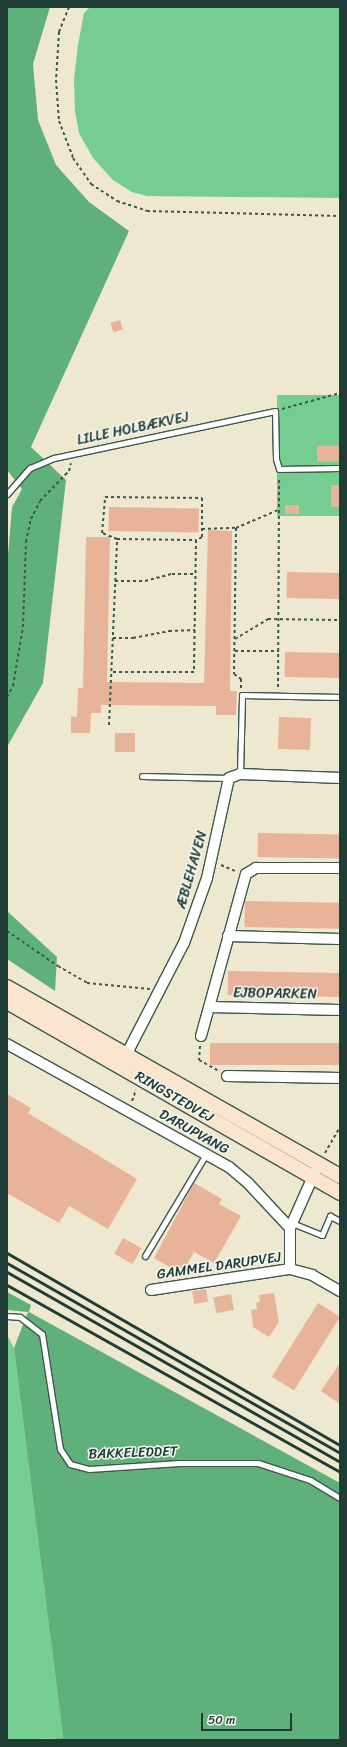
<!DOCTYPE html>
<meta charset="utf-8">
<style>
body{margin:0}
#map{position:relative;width:347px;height:1747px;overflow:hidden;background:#ede8cf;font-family:Sriracha,sans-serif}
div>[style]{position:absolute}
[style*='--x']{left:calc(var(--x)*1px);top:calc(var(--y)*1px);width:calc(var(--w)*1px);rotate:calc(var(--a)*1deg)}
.green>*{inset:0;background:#75cd92;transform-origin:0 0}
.forest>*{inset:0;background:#60b07c}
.building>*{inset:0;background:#e7b399;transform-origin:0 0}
.path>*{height:2px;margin-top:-1px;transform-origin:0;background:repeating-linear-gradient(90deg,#3e574b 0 3px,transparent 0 6px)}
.roads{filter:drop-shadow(1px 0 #3e574b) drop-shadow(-1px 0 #3e574b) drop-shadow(0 1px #3e574b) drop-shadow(0 -1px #3e574b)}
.lane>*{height:5px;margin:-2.5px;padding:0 2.5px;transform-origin:2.5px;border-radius:2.5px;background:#fff}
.street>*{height:10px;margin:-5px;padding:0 5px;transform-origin:5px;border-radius:5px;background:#fff}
.secondary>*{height:14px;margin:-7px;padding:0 7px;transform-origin:7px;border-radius:7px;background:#fbe5cf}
.rail>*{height:3px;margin:-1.5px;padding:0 1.5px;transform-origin:1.5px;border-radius:1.5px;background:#1f3d34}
span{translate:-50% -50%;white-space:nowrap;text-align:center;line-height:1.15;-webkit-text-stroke:3px #f6f6f2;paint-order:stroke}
.street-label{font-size:14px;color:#1f3d34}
.frame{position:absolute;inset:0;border:8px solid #1f3d34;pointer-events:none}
.scale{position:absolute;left:201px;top:1713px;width:91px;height:18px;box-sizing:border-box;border:2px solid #1f3d34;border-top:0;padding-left:5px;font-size:12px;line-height:14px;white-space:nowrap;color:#1f3d34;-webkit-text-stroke:3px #f6f6f2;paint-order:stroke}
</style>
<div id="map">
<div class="green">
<div style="clip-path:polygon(90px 7px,340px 7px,340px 198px,147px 196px,132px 192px,113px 180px,93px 158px,79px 133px,75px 111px,74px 79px,78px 45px,84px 13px)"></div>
<div style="left:340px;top:395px;width:121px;height:63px;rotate:90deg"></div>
<div style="clip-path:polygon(7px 1335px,14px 1348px,63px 1738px,7px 1740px)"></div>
</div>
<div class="forest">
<div style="clip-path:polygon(7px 7px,50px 7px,33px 64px,38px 120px,56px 165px,89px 202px,129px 231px,31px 447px,66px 480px,43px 683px,7px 747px,7px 567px,12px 507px,22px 489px,7px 470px)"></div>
<div style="clip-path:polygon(7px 911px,57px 957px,55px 991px,7px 959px)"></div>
<div style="clip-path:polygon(7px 1292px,31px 1305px,29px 1312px,340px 1483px,340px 1740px,27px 1740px,63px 1738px,14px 1348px,28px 1312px,7px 1310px)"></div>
</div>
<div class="building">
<div style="left:120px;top:320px;width:10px;height:10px;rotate:73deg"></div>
<div style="left:317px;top:446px;width:23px;height:16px"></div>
<div style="left:331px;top:485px;width:9px;height:22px"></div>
<div style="left:285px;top:505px;width:14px;height:9px"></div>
<div style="left:109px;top:507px;width:90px;height:24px;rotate:1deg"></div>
<div style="clip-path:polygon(208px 530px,232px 531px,230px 691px,237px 691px,236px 715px,216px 715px,216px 706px,101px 705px,101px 713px,91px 713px,90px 733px,71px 733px,71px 716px,77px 717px,78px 688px,83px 688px,86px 537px,110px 537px,107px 682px,204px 683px)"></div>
<div style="left:287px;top:572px;width:53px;height:26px;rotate:1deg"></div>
<div style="left:285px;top:652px;width:55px;height:25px;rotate:1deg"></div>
<div style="left:279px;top:717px;width:32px;height:32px;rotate:2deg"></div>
<div style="left:115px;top:733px;width:20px;height:19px"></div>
<div style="left:258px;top:833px;width:82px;height:24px;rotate:1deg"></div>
<div style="left:245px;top:901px;width:95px;height:26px;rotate:1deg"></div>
<div style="left:228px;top:971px;width:112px;height:24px;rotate:1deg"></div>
<div style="left:210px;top:1043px;width:130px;height:22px"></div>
<div style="clip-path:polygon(7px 1094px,31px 1108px,28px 1113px,137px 1179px,108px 1229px,69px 1206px,59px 1223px,7px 1193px)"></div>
<div style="clip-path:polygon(194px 1183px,222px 1199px,219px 1204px,241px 1216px,214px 1263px,194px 1252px,185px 1268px,173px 1269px,154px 1258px)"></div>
<div style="left:123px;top:1238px;width:21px;height:18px;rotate:29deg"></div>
<div style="left:206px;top:1289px;width:13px;height:14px;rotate:81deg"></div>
<div style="clip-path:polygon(274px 1293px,279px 1322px,269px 1337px,253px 1327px,251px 1310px,257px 1309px,256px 1303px,260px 1302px,259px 1295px)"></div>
<div style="left:231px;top:1294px;width:16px;height:18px;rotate:79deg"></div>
<div style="left:318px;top:1303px;width:26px;height:87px;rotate:32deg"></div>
<div style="clip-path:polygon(340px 1363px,340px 1404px,321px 1391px)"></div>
</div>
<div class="path">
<div style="--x:69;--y:7;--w:27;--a:112"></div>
<div style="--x:59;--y:32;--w:48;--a:93.6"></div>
<div style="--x:56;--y:80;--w:41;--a:85.8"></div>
<div style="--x:59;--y:121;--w:40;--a:69"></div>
<div style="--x:73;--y:158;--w:32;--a:55"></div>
<div style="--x:91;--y:184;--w:31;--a:33"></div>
<div style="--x:117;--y:201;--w:32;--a:18"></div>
<div style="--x:147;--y:211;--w:193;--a:1.5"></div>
<div style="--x:282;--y:409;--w:60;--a:-15.4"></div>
<div style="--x:236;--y:528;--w:46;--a:-23.2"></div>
<div style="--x:202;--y:529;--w:34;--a:-2"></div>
<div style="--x:236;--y:528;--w:146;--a:90.8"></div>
<div style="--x:234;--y:674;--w:9;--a:36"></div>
<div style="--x:241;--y:679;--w:9;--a:90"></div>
<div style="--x:117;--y:539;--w:16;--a:-158"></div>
<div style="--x:102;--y:533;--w:36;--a:-85"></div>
<div style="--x:105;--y:497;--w:97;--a:0.6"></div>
<div style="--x:202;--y:498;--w:39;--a:90"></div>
<div style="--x:202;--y:537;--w:6;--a:149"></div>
<div style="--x:115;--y:581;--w:30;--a:0"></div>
<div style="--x:145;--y:581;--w:28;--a:-15"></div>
<div style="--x:172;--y:574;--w:24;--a:0"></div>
<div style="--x:113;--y:638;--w:20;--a:0"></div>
<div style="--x:133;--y:638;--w:37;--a:-11"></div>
<div style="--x:169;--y:631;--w:26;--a:-2"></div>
<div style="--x:235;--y:639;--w:39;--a:-31"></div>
<div style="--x:268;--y:619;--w:72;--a:0.8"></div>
<div style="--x:235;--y:651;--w:44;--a:0"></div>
<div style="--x:278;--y:687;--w:209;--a:-89.7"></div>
<div style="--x:7;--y:697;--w:13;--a:-61"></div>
<div style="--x:13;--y:686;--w:60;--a:-80.4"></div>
<div style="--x:23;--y:627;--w:85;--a:-88"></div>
<div style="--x:26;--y:542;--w:24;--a:-78"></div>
<div style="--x:31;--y:519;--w:20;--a:-63"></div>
<div style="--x:40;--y:501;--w:42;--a:-46"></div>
<div style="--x:69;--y:471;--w:8;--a:-76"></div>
<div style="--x:109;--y:725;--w:186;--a:-87.5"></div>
<div style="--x:117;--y:539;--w:79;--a:0.7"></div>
<div style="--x:196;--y:540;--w:132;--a:90.9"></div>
<div style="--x:194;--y:672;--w:83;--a:180"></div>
<div style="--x:221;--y:865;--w:15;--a:23"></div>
<div style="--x:7;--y:931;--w:62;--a:34.5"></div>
<div style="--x:58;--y:966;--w:34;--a:30"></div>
<div style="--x:87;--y:983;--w:63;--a:5.4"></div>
<div style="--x:200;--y:1046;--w:14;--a:94"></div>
<div style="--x:199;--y:1060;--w:23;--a:29"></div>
<div style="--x:132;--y:1101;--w:12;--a:-70"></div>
<div style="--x:325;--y:1153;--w:30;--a:-60"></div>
</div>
<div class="roads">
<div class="lane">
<div style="--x:7;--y:494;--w:35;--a:-49"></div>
<div style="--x:30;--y:468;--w:26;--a:-23"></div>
<div style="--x:54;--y:458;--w:226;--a:-12"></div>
<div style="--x:275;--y:411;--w:48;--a:88.8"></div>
<div style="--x:276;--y:459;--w:10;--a:73"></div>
<div style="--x:279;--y:469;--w:61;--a:-0.9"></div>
<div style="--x:240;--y:774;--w:79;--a:-88.5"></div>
<div style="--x:242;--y:695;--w:98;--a:1.2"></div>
<div style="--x:142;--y:776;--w:87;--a:1.3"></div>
<div style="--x:292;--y:1223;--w:32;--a:22"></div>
<div style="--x:322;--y:1235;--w:21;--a:-67"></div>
<div style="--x:330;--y:1216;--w:11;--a:27"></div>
<div style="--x:145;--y:1256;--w:119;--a:-59.1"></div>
<div style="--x:7;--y:1316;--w:13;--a:4"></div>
<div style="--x:20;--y:1317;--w:28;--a:38"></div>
<div style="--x:42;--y:1334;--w:116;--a:81.1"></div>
<div style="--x:60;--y:1449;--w:18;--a:56"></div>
<div style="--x:70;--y:1464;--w:20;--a:15"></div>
<div style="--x:89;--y:1469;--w:90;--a:-3.8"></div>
<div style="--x:179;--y:1463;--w:79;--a:0"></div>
<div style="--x:258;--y:1463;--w:55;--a:18.1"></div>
<div style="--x:310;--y:1480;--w:35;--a:31"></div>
</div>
<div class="street">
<div style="--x:228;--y:936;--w:112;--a:1.5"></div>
<div style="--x:209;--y:1007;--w:131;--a:1.3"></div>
<div style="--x:201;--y:1036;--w:168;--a:-74.5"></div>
<div style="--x:246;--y:874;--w:12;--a:-31"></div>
<div style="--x:256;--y:868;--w:84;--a:0"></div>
<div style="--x:7;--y:1044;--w:254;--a:29"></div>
<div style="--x:229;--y:1167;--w:25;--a:40"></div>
<div style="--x:248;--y:1183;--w:62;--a:47"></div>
<div style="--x:290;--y:1228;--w:61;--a:-65.9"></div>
<div style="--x:123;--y:1061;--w:133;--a:-62.7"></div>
<div style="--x:184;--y:943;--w:69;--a:-70.5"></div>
<div style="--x:207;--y:878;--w:102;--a:-77.6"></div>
<div style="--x:229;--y:778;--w:12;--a:-20"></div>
<div style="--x:240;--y:774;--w:100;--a:2.3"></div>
<div style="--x:227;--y:1076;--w:113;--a:1"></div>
<div style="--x:290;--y:1228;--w:41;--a:90"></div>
<div style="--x:151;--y:1290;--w:141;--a:-8.6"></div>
<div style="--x:290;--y:1269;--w:23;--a:15"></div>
<div style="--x:312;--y:1275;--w:32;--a:30"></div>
</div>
<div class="secondary">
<div style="--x:7;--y:987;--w:383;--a:29.6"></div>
<div style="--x:7;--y:1002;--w:384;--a:29.8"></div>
</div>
</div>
<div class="rail">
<div style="--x:7;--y:1253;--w:384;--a:30"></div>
<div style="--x:7;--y:1263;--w:383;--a:29.7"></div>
<div style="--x:7;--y:1272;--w:383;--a:29.7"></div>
<div style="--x:7;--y:1285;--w:382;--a:29.3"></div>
</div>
<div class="street-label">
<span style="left:133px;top:429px;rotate:-12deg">LILLE HOLBÆKVEJ</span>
<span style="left:192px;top:870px;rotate:-74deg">ÆBLEHAVEN</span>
<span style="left:275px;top:994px;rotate:1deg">EJBOPARKEN</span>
<span style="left:174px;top:1097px;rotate:30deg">RINGSTEDVEJ</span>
<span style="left:194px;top:1132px;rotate:29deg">DARUPVANG</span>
<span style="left:219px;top:1266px;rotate:-8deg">GAMMEL DARUPVEJ</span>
<span style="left:133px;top:1453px;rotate:-2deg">BAKKELEDDET</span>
</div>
<div class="frame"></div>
<div class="scale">50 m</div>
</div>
